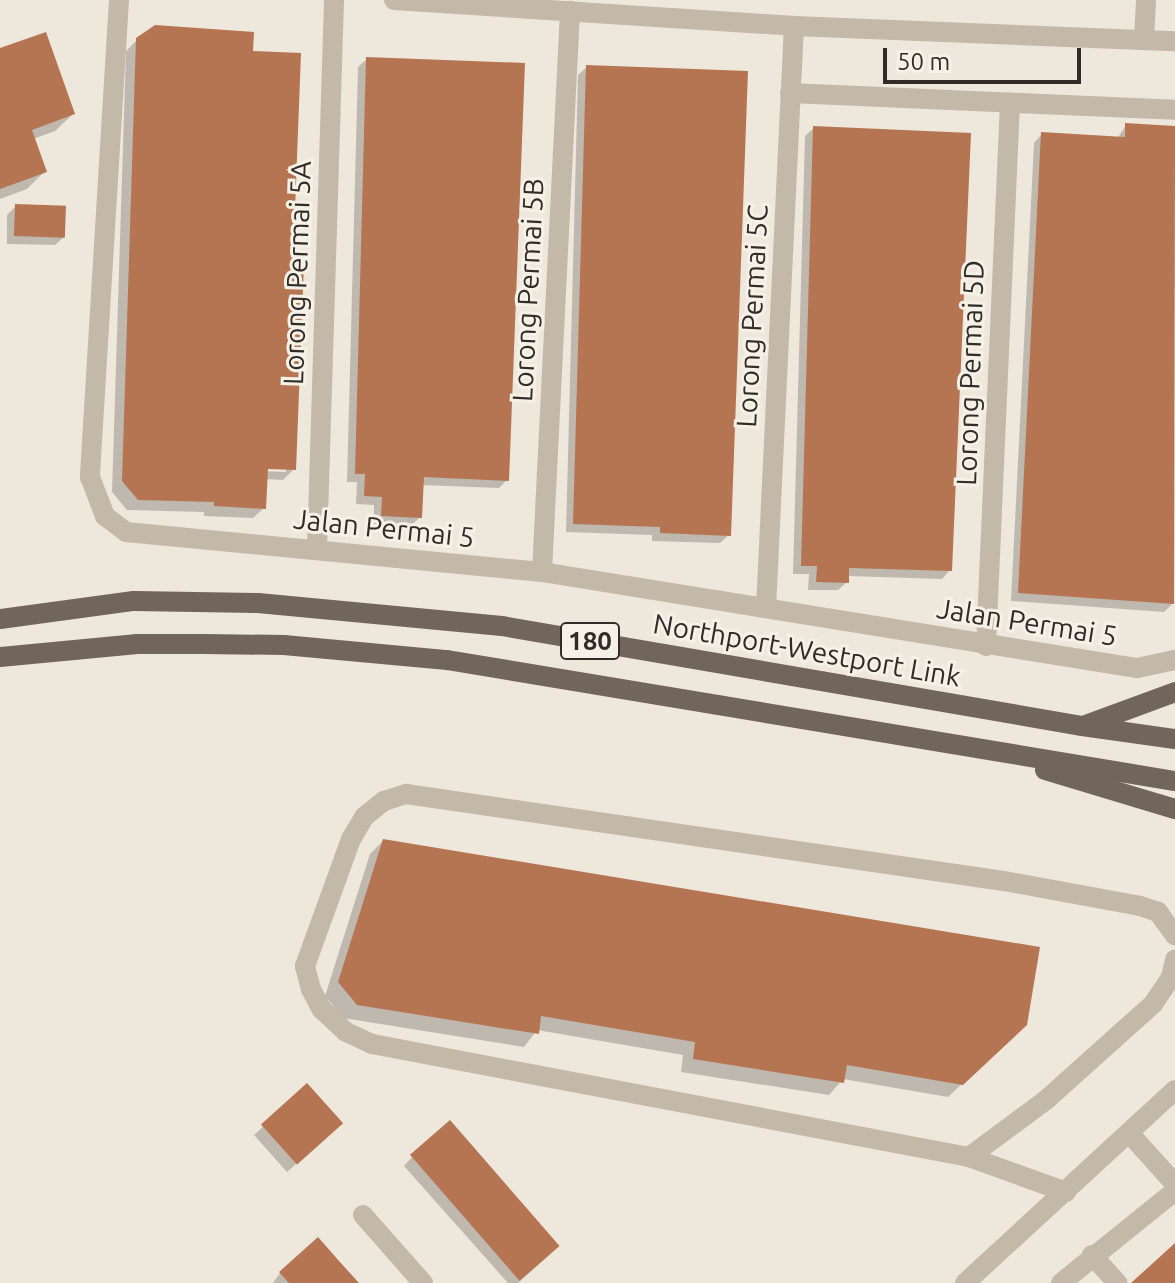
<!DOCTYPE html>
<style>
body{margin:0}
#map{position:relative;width:1175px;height:1283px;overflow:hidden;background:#eee7db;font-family:Ubuntu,sans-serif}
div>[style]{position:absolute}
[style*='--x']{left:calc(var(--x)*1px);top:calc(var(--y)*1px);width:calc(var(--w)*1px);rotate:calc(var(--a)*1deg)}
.shadow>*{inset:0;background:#0003}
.building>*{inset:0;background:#b57552;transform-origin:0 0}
.minor>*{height:20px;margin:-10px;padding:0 10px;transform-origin:10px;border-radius:10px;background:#c4b8a9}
.major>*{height:20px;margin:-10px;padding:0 10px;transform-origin:10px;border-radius:10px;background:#72655b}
span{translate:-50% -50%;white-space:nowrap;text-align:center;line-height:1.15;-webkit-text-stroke:6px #f6f1e7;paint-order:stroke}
.shield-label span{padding:2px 6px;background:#f6f1e7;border:2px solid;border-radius:6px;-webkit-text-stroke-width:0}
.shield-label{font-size:26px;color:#322c28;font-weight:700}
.street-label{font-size:28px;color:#322c28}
.scale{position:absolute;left:883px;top:48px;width:198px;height:36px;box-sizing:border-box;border:4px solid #322c28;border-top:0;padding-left:10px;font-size:24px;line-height:28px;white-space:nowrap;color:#322c28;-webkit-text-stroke:6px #f6f1e7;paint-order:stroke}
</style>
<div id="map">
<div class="shadow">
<div style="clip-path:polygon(evenodd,137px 40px,251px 53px,294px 469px,283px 480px,265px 479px,264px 508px,253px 518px,204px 516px,204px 512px,127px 510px,112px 492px,126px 51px,137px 40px,258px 467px,286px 468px,286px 472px,258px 471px,258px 467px)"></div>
<div style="clip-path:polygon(0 49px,73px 114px,55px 131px,33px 139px,44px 172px,27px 189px,0 199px)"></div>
<div style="clip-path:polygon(367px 59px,507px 480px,499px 488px,421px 485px,420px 517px,412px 525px,374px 524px,374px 505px,356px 504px,357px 482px,347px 482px,358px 67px)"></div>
<div style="clip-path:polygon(587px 67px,729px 535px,720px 543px,652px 541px,652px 535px,566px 532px,578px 75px)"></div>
<div style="clip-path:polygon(1126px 125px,1175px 128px,1172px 604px,1164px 612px,1011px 601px,1034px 143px,1042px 134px,1117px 139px)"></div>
<div style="clip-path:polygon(814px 128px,950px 570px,942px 579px,847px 576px,847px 582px,838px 590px,808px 590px,809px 574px,793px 574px,805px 136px)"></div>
<div style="clip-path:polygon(16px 206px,64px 237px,55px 245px,7px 244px,7px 215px)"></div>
<div style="clip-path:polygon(383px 841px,1011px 1038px,948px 1097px,843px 1079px,829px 1095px,681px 1072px,683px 1055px,537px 1030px,524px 1047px,343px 1018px,325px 996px,370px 854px)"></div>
<div style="clip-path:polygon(307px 1086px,332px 1132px,287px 1172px,254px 1135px)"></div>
<div style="clip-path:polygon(412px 1157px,549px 1255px,518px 1283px,508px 1283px,404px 1166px)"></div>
<div style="clip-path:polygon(280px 1273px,356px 1283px,273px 1283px)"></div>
</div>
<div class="building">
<div style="clip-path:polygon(155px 25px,254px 32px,253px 51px,301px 53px,293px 263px,304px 264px,296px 470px,268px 469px,266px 509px,214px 506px,214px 502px,138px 500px,122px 481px,136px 38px)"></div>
<div style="clip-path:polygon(46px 32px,75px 114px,32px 130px,47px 172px,0 189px,0 48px)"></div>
<div style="clip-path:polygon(366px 57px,525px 63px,509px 481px,424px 477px,422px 518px,381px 516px,382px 497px,364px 496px,365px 474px,355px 474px)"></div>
<div style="clip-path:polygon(586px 65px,748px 71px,731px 536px,660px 533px,660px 527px,573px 524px)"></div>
<div style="clip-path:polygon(1125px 123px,1175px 126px,1174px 604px,1018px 593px,1041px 132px,1125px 137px)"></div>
<div style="clip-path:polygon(813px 126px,971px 133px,952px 571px,849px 568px,849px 583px,816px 582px,817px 566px,801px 566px)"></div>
<div style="left:15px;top:204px;width:51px;height:32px;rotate:2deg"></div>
<div style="clip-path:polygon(383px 839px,1040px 947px,1027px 1025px,963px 1085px,847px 1065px,844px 1083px,693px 1059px,695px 1042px,541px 1016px,539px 1034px,357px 1005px,338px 982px)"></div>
<div style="left:307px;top:1083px;width:54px;height:62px;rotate:48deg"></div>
<div style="left:450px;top:1120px;width:167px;height:53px;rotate:49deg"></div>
<div style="clip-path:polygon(318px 1237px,339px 1261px,359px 1283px,289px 1283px,279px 1272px)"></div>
<div style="clip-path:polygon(1175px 1243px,1175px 1283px,1131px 1283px)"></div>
</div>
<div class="minor">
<div style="--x:119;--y:0;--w:478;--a:93.5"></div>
<div style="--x:90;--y:477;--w:42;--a:69"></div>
<div style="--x:105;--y:516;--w:26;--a:37"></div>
<div style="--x:126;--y:532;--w:418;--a:5.5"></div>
<div style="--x:542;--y:572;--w:603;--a:9.17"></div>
<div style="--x:1137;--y:668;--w:39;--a:-12"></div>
<div style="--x:394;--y:0;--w:401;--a:3.7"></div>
<div style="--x:794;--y:26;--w:381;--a:2.3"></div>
<div style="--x:1144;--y:40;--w:40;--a:-87.1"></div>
<div style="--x:790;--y:93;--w:385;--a:2.5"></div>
<div style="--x:317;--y:548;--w:548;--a:-88.22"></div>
<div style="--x:542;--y:572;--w:562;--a:-87.14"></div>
<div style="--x:766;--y:608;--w:583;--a:-87.25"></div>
<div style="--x:986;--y:646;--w:544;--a:-87.47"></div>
<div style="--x:1130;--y:1134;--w:67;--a:48"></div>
<div style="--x:969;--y:1157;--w:96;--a:-36.5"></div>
<div style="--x:1046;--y:1100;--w:144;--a:-41.9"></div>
<div style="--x:1153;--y:1004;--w:32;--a:-56"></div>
<div style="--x:1171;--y:977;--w:18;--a:-77"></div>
<div style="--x:1066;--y:1192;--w:103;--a:-160.2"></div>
<div style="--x:969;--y:1157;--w:608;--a:-169.28"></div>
<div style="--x:372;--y:1044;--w:29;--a:-155"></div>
<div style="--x:346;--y:1032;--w:33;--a:-137"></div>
<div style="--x:322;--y:1010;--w:24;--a:-118"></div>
<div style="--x:311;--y:989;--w:24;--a:-105"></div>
<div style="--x:305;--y:966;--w:135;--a:-70.1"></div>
<div style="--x:351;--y:839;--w:26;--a:-59"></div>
<div style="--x:364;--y:817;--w:26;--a:-39"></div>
<div style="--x:384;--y:801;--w:23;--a:-18"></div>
<div style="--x:406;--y:794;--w:604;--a:8.28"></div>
<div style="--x:1004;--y:881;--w:138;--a:10.4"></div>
<div style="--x:1140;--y:906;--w:19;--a:18"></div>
<div style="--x:1158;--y:912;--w:29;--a:54"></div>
<div style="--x:363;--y:1215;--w:91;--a:48.6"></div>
<div style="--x:1092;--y:1255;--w:38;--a:48"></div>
<div style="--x:965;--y:1283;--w:285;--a:-42.6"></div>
<div style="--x:1061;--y:1283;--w:146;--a:-38.9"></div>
</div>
<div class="major">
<div style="--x:0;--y:619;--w:135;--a:-7.7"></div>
<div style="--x:134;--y:601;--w:124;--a:0.9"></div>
<div style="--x:258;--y:603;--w:245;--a:5.4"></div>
<div style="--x:502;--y:626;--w:589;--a:9.78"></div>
<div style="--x:1082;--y:726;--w:94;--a:8"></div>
<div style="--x:0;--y:657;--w:138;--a:-5.4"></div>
<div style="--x:137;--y:644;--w:66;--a:0"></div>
<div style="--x:203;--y:644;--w:81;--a:0.7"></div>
<div style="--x:284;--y:645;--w:164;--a:5.3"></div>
<div style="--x:447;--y:660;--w:738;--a:9.44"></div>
<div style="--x:1086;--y:725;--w:95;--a:-20.3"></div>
<div style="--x:1045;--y:770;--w:136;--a:16.7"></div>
</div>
<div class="shield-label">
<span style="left:590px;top:641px">180</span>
</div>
<div class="street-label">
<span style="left:297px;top:273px;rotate:-88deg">Lorong Permai 5A</span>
<span style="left:528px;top:290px;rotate:-87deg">Lorong Permai 5B</span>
<span style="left:752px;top:316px;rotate:-87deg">Lorong Permai 5C</span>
<span style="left:970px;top:373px;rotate:-88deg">Lorong Permai 5D</span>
<span style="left:384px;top:528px;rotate:6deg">Jalan Permai 5</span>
<span style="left:1027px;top:622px;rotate:9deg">Jalan Permai 5</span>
<span style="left:807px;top:650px;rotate:10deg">Northport-Westport Link</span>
</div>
<div class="scale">50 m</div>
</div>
